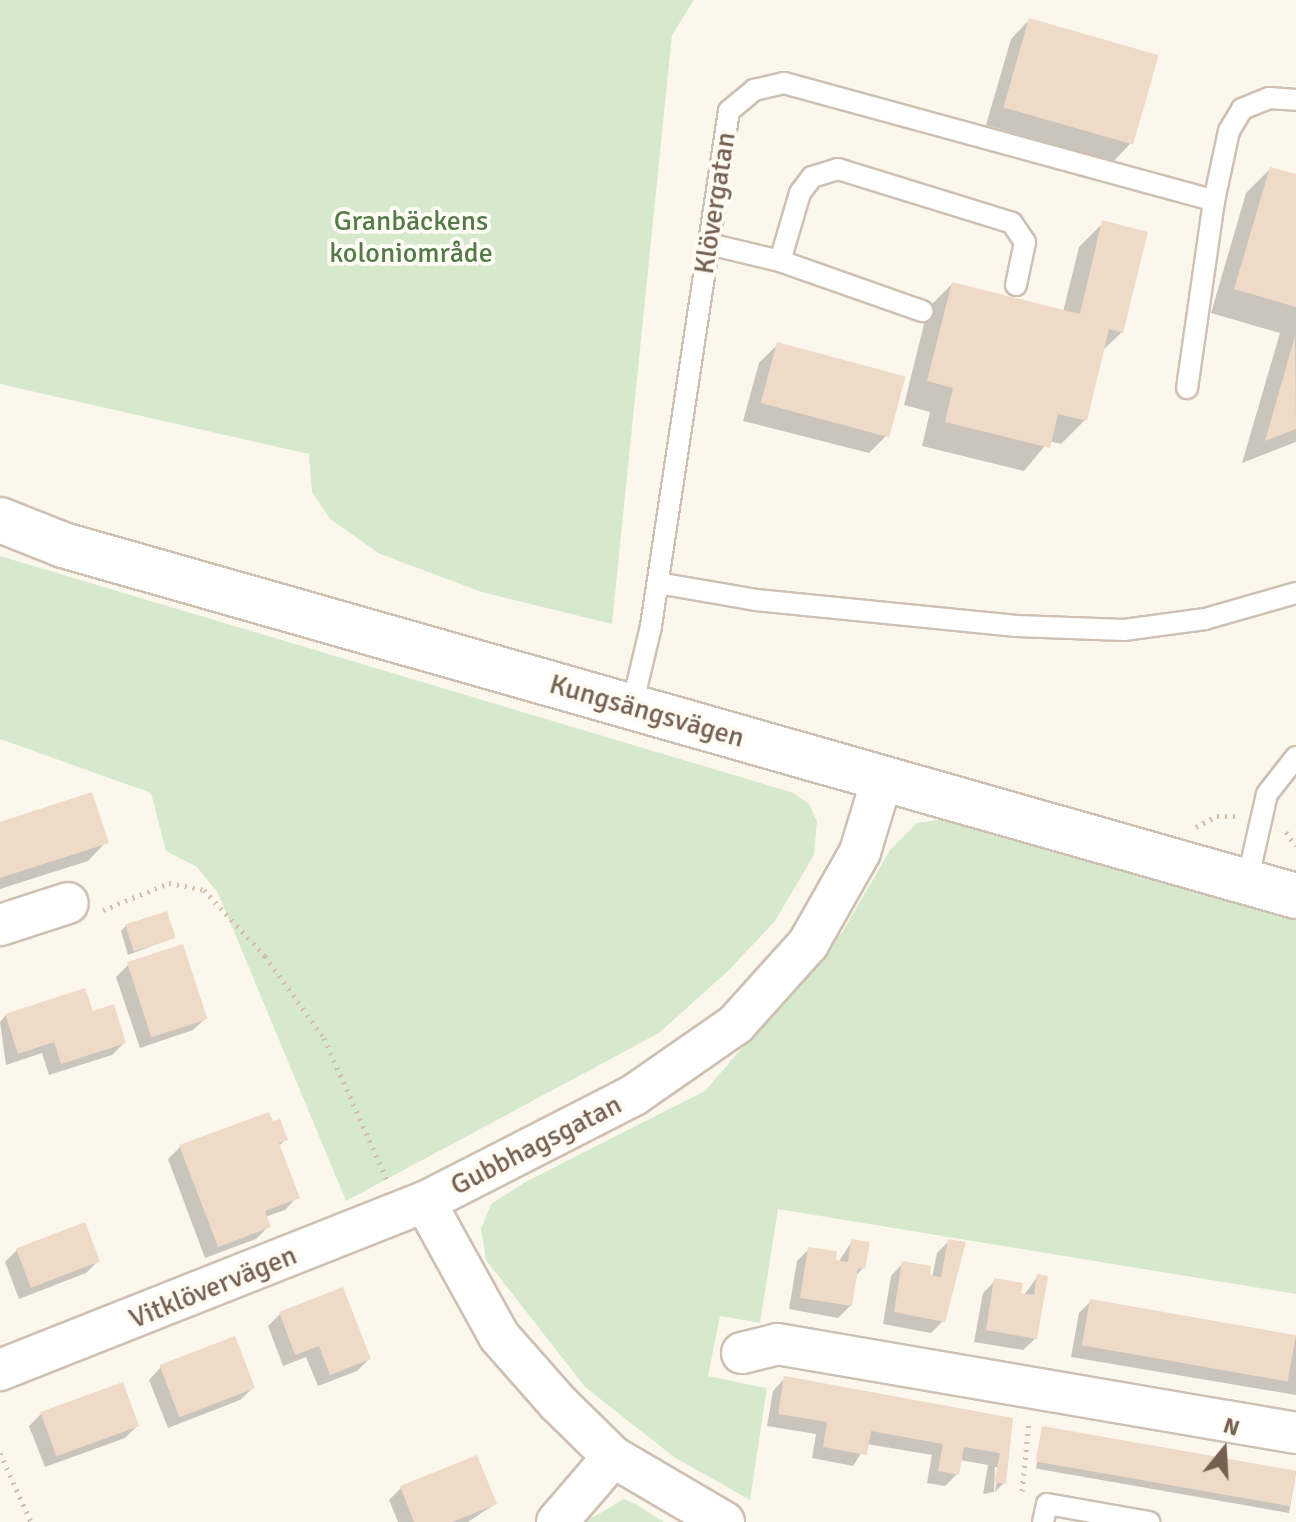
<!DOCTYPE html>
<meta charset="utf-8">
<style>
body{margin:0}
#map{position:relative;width:1296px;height:1522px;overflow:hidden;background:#fcf7ed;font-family:Signika,sans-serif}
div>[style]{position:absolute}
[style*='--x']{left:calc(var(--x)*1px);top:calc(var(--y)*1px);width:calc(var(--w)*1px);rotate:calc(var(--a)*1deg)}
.green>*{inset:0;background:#d6e9cc}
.shadow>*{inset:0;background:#0003;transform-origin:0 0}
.building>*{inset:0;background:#efdac7;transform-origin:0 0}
.path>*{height:5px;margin-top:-2.5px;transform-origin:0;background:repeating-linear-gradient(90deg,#d4bda9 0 2px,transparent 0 8px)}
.roads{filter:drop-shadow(2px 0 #cec0b3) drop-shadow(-2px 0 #cec0b3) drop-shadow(0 2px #cec0b3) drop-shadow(0 -2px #cec0b3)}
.service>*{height:20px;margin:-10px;padding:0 10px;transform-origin:10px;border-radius:10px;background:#fff}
.minor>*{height:40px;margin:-20px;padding:0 20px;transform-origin:20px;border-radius:20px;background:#fff}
.tertiary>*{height:44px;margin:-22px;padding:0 22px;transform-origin:22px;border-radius:22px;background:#fff}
span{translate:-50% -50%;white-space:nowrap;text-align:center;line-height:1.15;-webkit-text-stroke:8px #fefbf4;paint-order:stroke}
.street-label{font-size:28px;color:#766151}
.park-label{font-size:28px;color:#547a4a}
.north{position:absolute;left:1184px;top:1410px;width:80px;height:80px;-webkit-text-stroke:6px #fefbf4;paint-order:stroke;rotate:18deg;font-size:22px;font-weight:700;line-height:32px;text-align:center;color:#766151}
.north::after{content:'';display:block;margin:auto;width:28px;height:36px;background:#766151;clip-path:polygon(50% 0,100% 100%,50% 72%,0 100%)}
</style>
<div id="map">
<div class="green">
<div style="clip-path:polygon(0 0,694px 0,672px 35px,612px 624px,482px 592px,380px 554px,330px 519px,312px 492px,309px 454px,0 384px)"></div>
<div style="clip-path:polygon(0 556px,794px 793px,809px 804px,817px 821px,814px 855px,775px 921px,728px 971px,659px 1033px,346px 1201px,218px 893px,197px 867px,166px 851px,151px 793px,0 739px)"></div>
<div style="clip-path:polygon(952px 818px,1296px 919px,1296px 1294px,778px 1209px,760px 1323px,720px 1316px,708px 1376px,767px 1388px,750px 1500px,674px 1457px,585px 1387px,486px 1260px,481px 1229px,491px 1204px,527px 1181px,705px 1091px,843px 931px,890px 850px,917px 823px)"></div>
<div style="clip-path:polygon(624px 1499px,637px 1505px,664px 1522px,585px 1522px)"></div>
</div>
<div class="shadow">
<div style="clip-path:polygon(1029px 20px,1131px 143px,1113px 162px,986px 125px,1011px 39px)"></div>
<div style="clip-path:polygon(1270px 169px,1296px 176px,1296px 442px,1242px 463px,1280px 333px,1211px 313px,1246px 193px)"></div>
<div style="clip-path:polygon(1103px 223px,1122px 332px,1102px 351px,1085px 420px,1061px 444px,1049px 441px,1024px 471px,922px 446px,930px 412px,904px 405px,928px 308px,952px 284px,1063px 312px,1079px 247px)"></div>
<div style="clip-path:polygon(777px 345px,887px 435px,869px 453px,743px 421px,759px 363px)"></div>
<div style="clip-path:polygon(0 824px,106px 842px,88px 861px,0 889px)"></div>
<div style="clip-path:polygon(126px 926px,173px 938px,128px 955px,121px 931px)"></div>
<div style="clip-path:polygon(128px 965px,206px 1018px,193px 1030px,140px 1048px,116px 977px)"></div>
<div style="clip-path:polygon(92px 1014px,124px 1043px,112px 1055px,49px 1075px,42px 1053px,6px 1065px,0 1022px,6px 1015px)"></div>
<div style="clip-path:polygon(286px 1139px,278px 1147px,297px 1197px,285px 1210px,265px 1217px,268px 1227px,256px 1239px,205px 1258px,168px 1159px,180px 1147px)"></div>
<div style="clip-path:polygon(852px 1241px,863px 1268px,854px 1278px,850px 1306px,838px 1318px,789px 1309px,797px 1261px,809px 1249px,838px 1263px)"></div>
<div style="clip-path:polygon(949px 1241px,943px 1321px,931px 1333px,883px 1324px,891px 1276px,903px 1263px,932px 1278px,937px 1253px)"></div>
<div style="clip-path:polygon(17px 1250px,98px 1261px,86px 1273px,19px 1299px,5px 1262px)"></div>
<div style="clip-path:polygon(1038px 1276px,1036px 1338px,1023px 1350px,974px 1342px,983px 1293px,995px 1281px,1024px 1295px)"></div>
<div style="clip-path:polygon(1091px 1301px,1296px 1337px,1296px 1395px,1071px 1357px,1079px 1313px)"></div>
<div style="clip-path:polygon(280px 1314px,369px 1359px,357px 1371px,318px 1386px,306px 1357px,283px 1366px,268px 1326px)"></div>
<div style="clip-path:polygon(161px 1367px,253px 1388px,240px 1400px,168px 1428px,149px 1380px)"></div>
<div style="clip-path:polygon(785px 1378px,1011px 1419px,1004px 1483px,995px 1492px,999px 1467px,995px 1467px,994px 1492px,983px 1494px,988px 1465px,960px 1460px,957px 1474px,945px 1486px,927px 1483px,932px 1455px,867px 1444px,853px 1466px,812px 1458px,816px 1434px,767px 1426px,773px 1391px)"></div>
<div style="clip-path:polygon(42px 1413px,137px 1426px,125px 1438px,45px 1467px,29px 1426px)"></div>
<div style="left:1043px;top:1428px;width:257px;height:41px;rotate:10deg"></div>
<div style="clip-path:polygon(401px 1488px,495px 1504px,468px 1522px,398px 1522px,389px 1500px)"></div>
</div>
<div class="building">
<div style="left:1029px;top:18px;width:135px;height:93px;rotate:16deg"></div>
<div style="clip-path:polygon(1270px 167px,1296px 174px,1296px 307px,1234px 289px)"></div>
<div style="clip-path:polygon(1102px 220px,1148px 232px,1123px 333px,1109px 329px,1087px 421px,1058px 414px,1050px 448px,945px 422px,953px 388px,927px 381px,952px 282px,1080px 314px)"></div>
<div style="clip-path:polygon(1295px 336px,1296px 429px,1265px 441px)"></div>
<div style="left:777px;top:342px;width:133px;height:63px;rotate:15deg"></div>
<div style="clip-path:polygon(92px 792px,109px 843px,0 878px,0 822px)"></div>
<div style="left:167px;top:911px;width:28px;height:44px;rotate:72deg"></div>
<div style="left:183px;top:944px;width:79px;height:59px;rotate:72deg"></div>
<div style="clip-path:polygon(85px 988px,93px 1011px,114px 1004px,126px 1043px,61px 1064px,54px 1042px,18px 1054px,5px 1014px)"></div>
<div style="clip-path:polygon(269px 1112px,273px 1121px,280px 1119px,288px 1140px,279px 1143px,300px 1198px,265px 1211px,271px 1227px,218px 1247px,179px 1145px)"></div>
<div style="left:85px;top:1222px;width:42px;height:74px;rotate:69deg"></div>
<div style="clip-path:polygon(851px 1239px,870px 1242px,865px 1269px,858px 1268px,852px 1306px,800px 1298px,808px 1247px,837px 1251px,836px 1260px,848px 1262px)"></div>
<div style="clip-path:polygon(948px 1239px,966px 1242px,945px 1322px,894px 1312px,902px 1261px,931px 1266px,930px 1275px,941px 1277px)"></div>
<div style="clip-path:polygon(1037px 1274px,1048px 1276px,1037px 1339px,986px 1330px,994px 1278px,1023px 1283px,1021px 1293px,1034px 1295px)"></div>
<div style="clip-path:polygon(343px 1287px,371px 1359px,330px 1375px,319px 1346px,295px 1355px,279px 1312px)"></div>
<div style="left:1090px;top:1299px;width:209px;height:47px;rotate:10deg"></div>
<div style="left:235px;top:1336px;width:56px;height:81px;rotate:69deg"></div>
<div style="clip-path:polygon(784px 1376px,1013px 1418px,1006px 1484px,994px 1482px,1000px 1453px,964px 1447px,959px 1475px,938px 1471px,943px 1444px,871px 1431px,867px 1455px,823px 1447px,827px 1422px,778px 1414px)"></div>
<div style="left:123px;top:1382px;width:47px;height:88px;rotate:70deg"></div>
<div style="left:1042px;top:1426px;width:258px;height:36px;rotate:10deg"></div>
<div style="clip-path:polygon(477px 1455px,497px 1504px,452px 1522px,414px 1522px,400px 1486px)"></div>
</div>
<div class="path">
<div style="--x:1196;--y:827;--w:24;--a:-28"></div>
<div style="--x:1217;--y:816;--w:18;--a:0"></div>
<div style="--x:1286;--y:832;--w:17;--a:54"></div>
<div style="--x:103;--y:910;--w:71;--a:-22.2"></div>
<div style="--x:169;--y:883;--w:36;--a:11"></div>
<div style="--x:204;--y:890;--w:90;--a:47.3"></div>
<div style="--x:265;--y:956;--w:101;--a:54.3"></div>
<div style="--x:324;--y:1038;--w:155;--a:66.1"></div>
<div style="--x:0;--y:1453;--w:76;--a:65.8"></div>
<div style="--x:1022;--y:1491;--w:69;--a:-84.2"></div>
</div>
<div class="roads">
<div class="service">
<div style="--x:1214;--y:201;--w:72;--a:-77.9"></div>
<div style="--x:1229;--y:131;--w:26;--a:-59"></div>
<div style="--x:1242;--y:109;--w:29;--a:-22"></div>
<div style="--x:1269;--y:98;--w:27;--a:4"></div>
<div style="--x:709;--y:244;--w:73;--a:13.5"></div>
<div style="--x:780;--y:261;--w:71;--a:-73.6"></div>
<div style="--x:800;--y:193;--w:20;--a:-53"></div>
<div style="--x:812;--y:177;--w:27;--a:-17"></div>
<div style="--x:838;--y:169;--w:182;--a:17.2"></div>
<div style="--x:1012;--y:223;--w:23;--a:56"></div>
<div style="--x:1025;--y:242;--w:44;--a:101.8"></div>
<div style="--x:780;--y:261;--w:151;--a:19.4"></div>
<div style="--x:658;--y:583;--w:99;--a:9.8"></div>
<div style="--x:756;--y:600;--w:262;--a:5.7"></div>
<div style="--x:1017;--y:626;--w:107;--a:2.1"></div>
<div style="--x:1124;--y:630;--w:82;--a:-7.7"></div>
<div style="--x:1205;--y:619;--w:95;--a:-15.9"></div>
<div style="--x:632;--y:706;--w:82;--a:-76.6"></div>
<div style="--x:651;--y:626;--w:521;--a:-81.39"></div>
<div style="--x:729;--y:111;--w:33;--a:-40"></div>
<div style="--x:754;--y:90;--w:31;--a:-13"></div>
<div style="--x:784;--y:83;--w:446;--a:15.3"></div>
<div style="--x:1214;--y:201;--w:189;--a:98.2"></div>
<div style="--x:1247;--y:882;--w:90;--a:-77.2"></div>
<div style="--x:1267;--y:794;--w:47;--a:-51.9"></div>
<div style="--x:1043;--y:1522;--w:18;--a:-77"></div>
<div style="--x:1047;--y:1504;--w:104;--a:10"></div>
</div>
<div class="minor">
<div style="--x:0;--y:925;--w:71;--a:-17.9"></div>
<div style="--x:742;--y:1353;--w:36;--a:-14"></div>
<div style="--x:777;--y:1344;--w:527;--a:9.73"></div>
<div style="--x:0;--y:1370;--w:457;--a:-21.6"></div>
<div style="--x:557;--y:1522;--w:86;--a:-49.3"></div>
<div style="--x:724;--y:1522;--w:129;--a:-149.6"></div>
<div style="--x:613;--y:1457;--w:77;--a:-135.5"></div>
<div style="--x:558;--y:1403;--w:89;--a:-131.4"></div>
<div style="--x:499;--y:1336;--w:153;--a:-118.9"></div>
<div style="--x:425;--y:1202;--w:235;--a:-27.1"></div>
<div style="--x:634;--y:1095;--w:124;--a:-34.8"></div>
<div style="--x:736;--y:1024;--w:108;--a:-48"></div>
<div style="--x:808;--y:944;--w:106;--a:-60.5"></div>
<div style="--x:860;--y:852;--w:76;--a:-73.2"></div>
</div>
<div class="tertiary">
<div style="--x:0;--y:520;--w:68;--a:21.6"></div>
<div style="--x:63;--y:545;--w:1282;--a:15.89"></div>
</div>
</div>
<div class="street-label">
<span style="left:715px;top:203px;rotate:-81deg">Klövergatan</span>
<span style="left:647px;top:711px;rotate:16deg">Kungsängsvägen</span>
<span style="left:536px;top:1145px;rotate:-27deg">Gubbhagsgatan</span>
<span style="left:213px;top:1287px;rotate:-22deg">Vitklövervägen</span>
</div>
<div class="park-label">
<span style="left:411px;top:237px">Granbäckens<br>koloniområde</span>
</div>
<div class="north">N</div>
</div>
